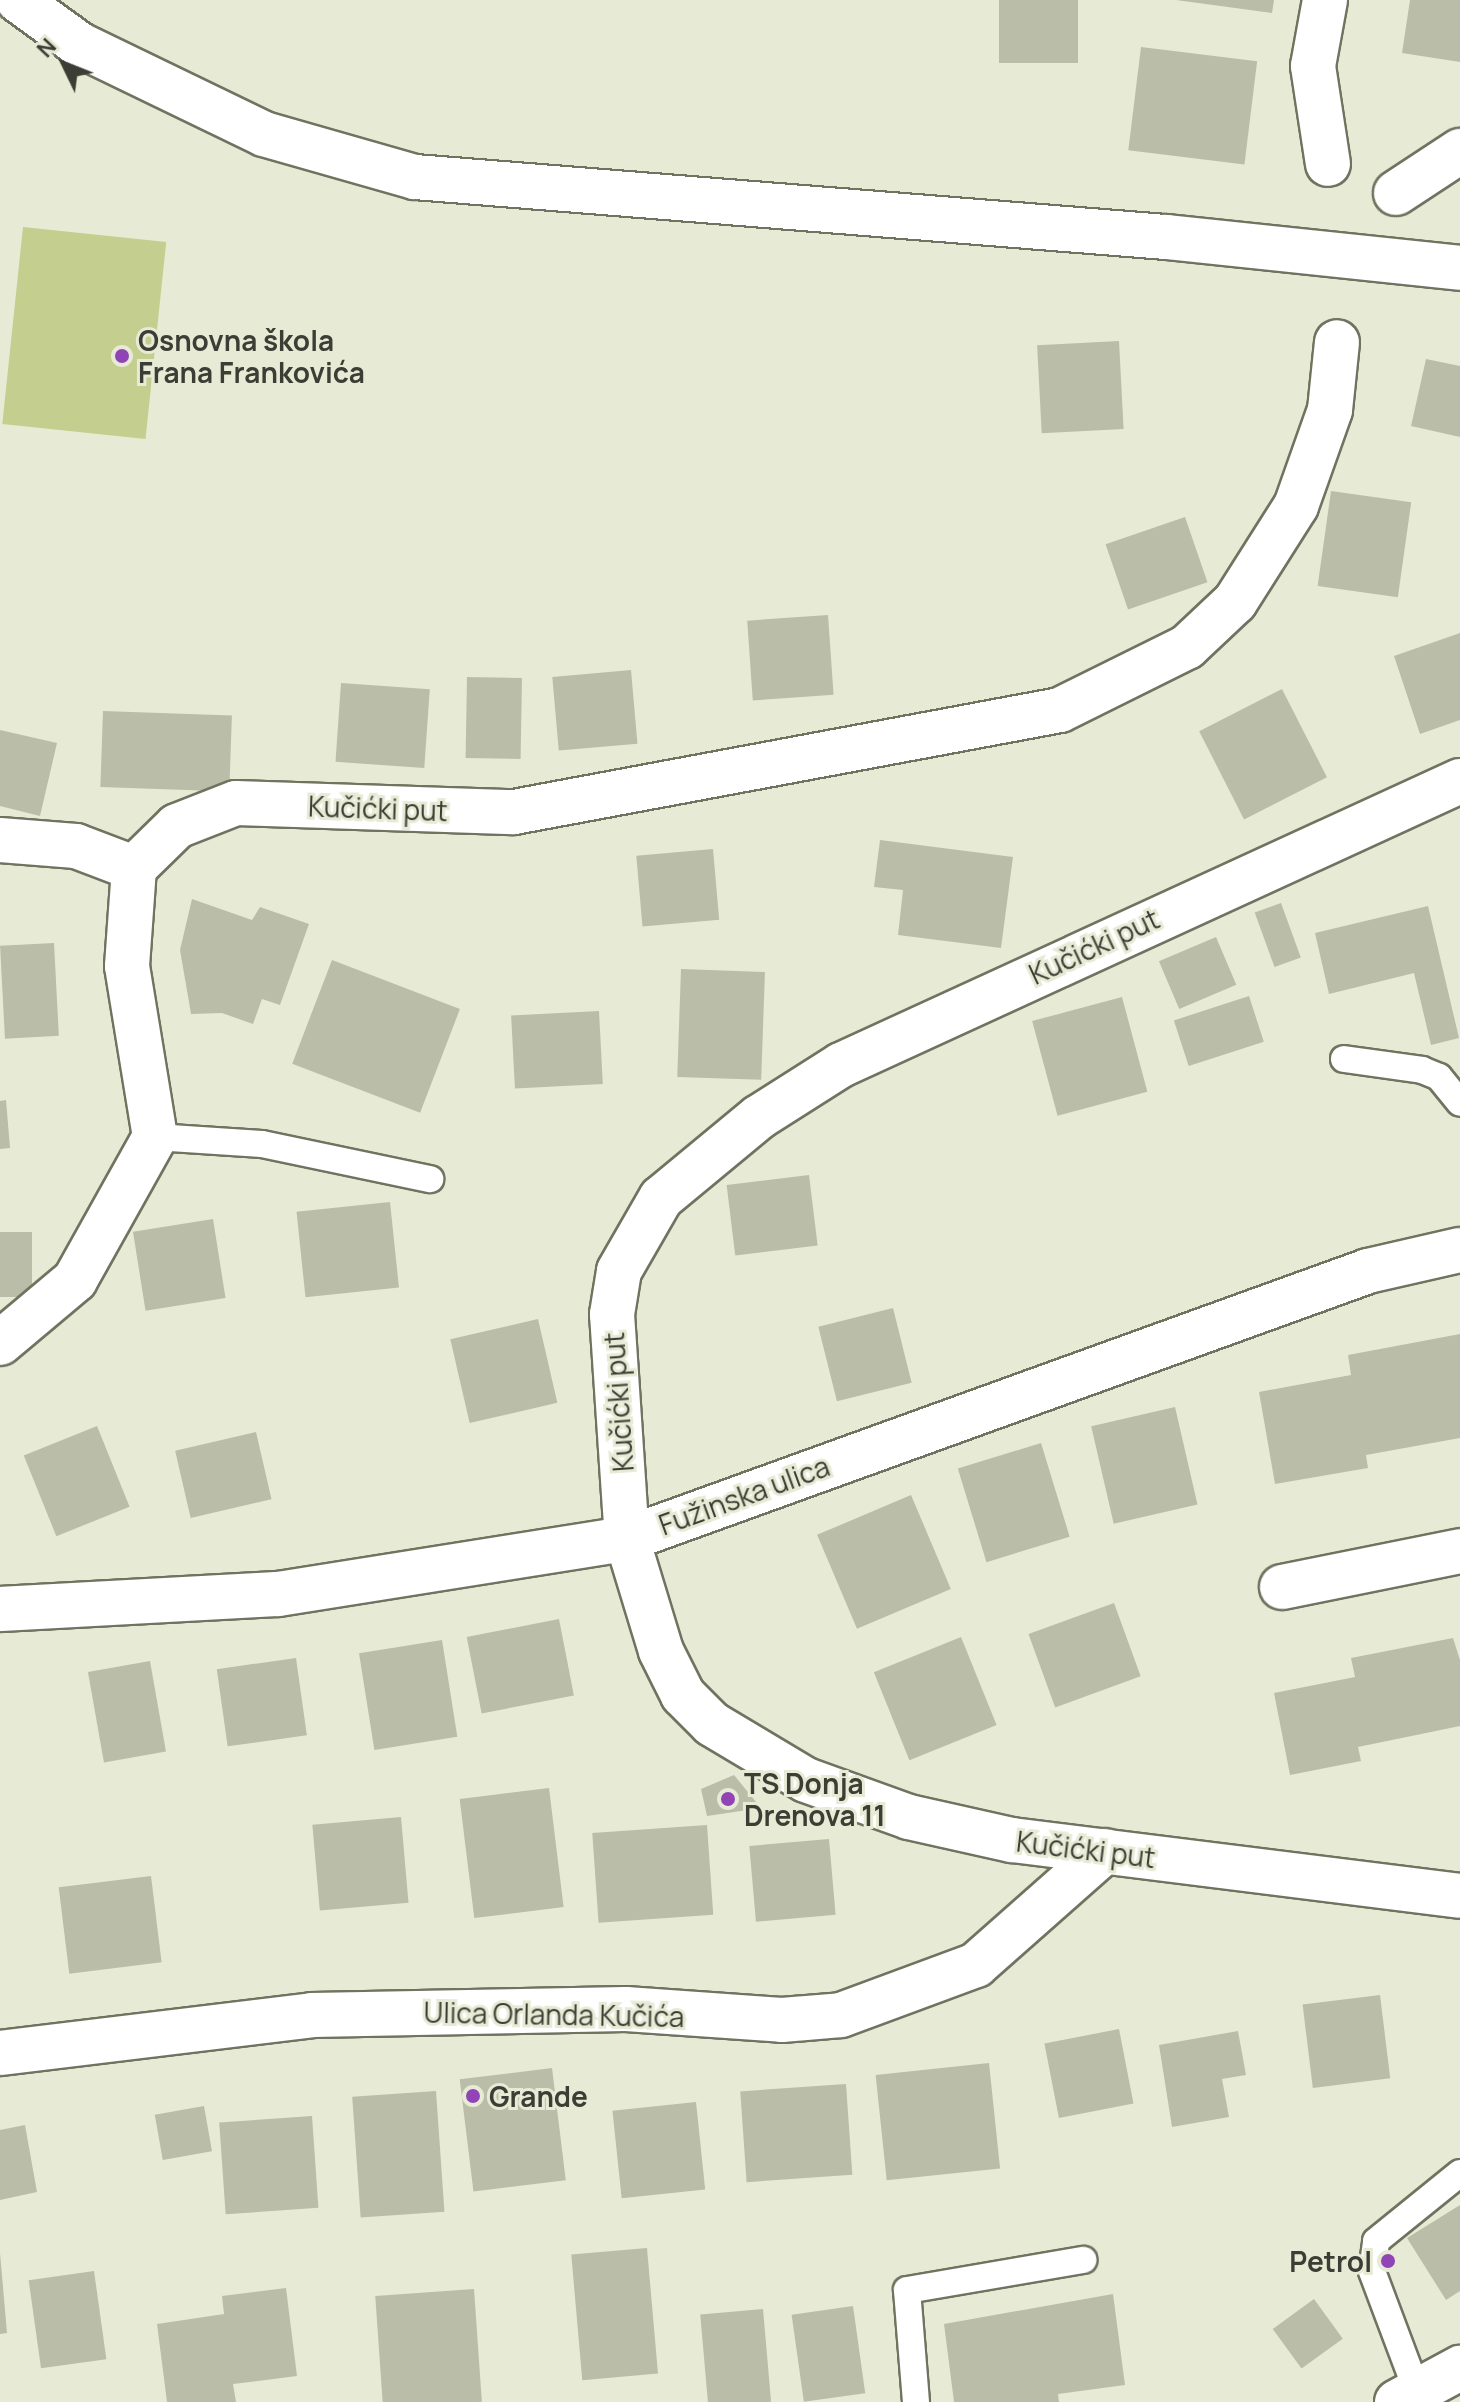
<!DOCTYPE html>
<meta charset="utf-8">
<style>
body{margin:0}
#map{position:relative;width:1460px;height:2402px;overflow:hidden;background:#e7ebd5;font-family:Manrope,sans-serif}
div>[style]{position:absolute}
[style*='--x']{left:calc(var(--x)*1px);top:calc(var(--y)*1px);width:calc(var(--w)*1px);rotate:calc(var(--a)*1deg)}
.green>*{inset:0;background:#c4ce8f;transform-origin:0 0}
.building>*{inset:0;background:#babea9;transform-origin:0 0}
.roads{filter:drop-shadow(2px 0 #707360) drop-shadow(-2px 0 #707360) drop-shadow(0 2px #707360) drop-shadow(0 -2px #707360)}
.service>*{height:26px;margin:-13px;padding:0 13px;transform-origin:13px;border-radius:13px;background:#fff}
.minor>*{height:44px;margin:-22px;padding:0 22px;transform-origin:22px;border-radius:22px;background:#fff}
.tertiary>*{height:44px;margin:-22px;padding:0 22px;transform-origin:22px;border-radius:22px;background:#fff}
.dots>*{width:22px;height:22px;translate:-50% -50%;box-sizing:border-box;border:4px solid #e7ebd5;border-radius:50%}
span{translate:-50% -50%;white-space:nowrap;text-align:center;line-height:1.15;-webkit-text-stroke:6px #e7ebd5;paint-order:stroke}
.poi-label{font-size:28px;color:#3c3e35;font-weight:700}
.left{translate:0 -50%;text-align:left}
.right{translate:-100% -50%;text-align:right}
.street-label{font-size:28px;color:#3c3e35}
.north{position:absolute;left:24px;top:24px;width:80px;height:80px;-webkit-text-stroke:6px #e7ebd5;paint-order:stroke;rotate:313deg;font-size:22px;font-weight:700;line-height:32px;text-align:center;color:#3c3e35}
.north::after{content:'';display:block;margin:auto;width:28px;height:36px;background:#3c3e35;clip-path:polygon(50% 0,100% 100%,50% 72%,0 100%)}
</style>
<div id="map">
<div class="green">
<div style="left:23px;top:227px;width:144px;height:198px;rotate:6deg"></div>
</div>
<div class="building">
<div style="left:999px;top:0;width:79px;height:63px"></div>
<div style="clip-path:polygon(1176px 0,1274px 0,1272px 13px)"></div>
<div style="clip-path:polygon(1410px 0,1460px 0,1460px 62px,1402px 53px)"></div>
<div style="left:1141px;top:47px;width:117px;height:104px;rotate:7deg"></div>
<div style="left:1119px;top:341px;width:88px;height:82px;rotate:87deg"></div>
<div style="clip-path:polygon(1426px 359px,1460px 366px,1460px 437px,1411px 426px)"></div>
<div style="left:1331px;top:491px;width:81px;height:96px;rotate:8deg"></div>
<div style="left:1185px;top:517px;width:69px;height:84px;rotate:71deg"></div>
<div style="left:828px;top:615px;width:80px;height:81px;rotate:86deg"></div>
<div style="clip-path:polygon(1460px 633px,1460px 720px,1420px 734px,1394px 656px)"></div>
<div style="left:631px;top:670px;width:74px;height:79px;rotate:85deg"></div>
<div style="left:467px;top:677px;width:55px;height:81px;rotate:1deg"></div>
<div style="left:341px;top:683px;width:89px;height:79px;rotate:4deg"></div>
<div style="left:1282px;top:689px;width:99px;height:93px;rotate:63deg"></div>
<div style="left:103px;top:711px;width:129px;height:76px;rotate:2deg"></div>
<div style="clip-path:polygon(0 730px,57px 743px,40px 816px,0 806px)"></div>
<div style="clip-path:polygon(880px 840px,1013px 857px,1001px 948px,898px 935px,903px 890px,874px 887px)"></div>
<div style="left:713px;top:849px;width:71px;height:77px;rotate:85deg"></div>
<div style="clip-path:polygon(192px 899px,252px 920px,260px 907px,309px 924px,280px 1005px,262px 999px,253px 1024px,222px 1013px,191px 1014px,180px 950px)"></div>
<div style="left:1281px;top:903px;width:58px;height:28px;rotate:70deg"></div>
<div style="clip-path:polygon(1428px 906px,1459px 1038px,1431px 1045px,1414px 973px,1329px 994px,1315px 933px)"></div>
<div style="left:1216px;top:937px;width:52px;height:62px;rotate:67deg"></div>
<div style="left:54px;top:943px;width:93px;height:54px;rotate:87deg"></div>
<div style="left:332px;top:960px;width:137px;height:111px;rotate:21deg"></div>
<div style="left:681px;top:969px;width:84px;height:108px;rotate:2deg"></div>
<div style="left:1249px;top:996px;width:48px;height:79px;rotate:72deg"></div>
<div style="left:1122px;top:997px;width:98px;height:93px;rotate:75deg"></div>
<div style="left:599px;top:1011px;width:73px;height:88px;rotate:87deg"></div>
<div style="clip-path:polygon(6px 1100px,10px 1148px,0 1149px,0 1101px)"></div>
<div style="left:809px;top:1175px;width:71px;height:83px;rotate:83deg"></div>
<div style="left:390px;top:1202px;width:86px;height:94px;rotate:84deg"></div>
<div style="left:213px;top:1219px;width:80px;height:81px;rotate:81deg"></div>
<div style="left:0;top:1232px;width:32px;height:65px"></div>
<div style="left:893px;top:1308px;width:77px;height:77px;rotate:76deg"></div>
<div style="left:538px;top:1319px;width:86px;height:90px;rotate:77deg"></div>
<div style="clip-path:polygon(1460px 1334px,1460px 1438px,1366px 1455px,1368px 1468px,1275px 1484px,1259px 1392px,1351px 1375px,1348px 1355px)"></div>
<div style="left:1175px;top:1407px;width:100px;height:86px;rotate:77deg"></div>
<div style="left:97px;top:1426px;width:87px;height:79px;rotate:68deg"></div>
<div style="left:256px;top:1432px;width:69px;height:83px;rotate:77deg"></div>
<div style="left:1041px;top:1443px;width:98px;height:87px;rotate:73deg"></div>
<div style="left:911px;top:1495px;width:102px;height:102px;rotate:67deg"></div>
<div style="left:1114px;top:1603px;width:78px;height:91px;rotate:70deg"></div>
<div style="left:559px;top:1619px;width:78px;height:94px;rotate:79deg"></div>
<div style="left:961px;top:1637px;width:95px;height:94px;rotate:68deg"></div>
<div style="clip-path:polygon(1453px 1638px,1460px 1660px,1460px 1726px,1358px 1747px,1361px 1761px,1290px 1775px,1274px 1693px,1355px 1677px,1351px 1658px)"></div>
<div style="left:442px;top:1640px;width:98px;height:84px;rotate:81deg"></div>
<div style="left:296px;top:1658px;width:78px;height:80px;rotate:82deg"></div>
<div style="left:150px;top:1661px;width:92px;height:63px;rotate:80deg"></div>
<div style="clip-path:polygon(734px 1775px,761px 1808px,707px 1816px,701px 1789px)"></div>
<div style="left:549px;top:1788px;width:120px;height:90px;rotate:83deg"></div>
<div style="left:401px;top:1817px;width:86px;height:89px;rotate:85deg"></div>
<div style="left:707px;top:1825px;width:90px;height:115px;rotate:86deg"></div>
<div style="left:829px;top:1839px;width:76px;height:80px;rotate:85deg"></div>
<div style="left:151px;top:1876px;width:87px;height:93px;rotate:83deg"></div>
<div style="left:1380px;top:1995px;width:84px;height:78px;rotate:83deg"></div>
<div style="left:1119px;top:2029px;width:76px;height:76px;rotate:79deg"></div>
<div style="clip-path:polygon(1238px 2031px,1246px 2075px,1222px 2079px,1229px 2117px,1172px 2127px,1159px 2045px)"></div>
<div style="left:989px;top:2063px;width:106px;height:114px;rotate:84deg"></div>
<div style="left:552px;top:2068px;width:113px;height:93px;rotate:83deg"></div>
<div style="left:846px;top:2084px;width:91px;height:106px;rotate:86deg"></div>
<div style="left:436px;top:2091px;width:121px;height:84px;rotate:86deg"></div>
<div style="left:696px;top:2102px;width:88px;height:84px;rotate:84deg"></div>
<div style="left:204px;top:2106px;width:46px;height:50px;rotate:80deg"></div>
<div style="left:312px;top:2116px;width:92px;height:93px;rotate:86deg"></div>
<div style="clip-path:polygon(25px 2125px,37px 2192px,0 2200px,0 2130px)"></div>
<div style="clip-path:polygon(1460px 2205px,1460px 2291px,1446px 2300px,1407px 2238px)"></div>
<div style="left:647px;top:2248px;width:126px;height:76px;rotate:85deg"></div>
<div style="clip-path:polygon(0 2253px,7px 2333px,0 2334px)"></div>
<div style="left:94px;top:2271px;width:89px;height:66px;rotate:82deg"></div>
<div style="clip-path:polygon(286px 2288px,297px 2376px,233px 2384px,236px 2402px,167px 2402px,157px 2324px,224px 2314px,222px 2296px)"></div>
<div style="left:474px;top:2289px;width:113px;height:99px;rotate:86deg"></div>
<div style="clip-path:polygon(1113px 2294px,1125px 2385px,1058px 2394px,1059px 2402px,954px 2402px,944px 2324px)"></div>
<div style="left:1314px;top:2299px;width:49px;height:51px;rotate:54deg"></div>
<div style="left:853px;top:2306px;width:88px;height:62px;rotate:82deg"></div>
<div style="left:763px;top:2309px;width:93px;height:63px;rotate:85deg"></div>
</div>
<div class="roads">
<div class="service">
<div style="--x:1344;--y:1059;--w:79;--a:8"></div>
<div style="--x:1422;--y:1070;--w:18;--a:22"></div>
<div style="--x:1439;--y:1077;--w:33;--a:51"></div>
<div style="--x:155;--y:1137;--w:107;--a:3.7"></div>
<div style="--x:262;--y:1144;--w:172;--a:11.8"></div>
<div style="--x:1417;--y:2391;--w:128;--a:-110.6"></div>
<div style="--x:1372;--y:2271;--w:30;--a:-82"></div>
<div style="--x:1376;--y:2241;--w:108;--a:-39"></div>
<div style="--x:916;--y:2402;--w:112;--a:-94.6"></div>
<div style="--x:907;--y:2290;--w:179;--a:-9.7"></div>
</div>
<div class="minor">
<div style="--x:1325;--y:0;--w:67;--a:100.3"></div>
<div style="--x:1313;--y:66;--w:99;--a:81.3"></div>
<div style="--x:1396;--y:193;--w:77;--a:-33.3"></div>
<div style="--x:1460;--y:781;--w:681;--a:155.35"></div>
<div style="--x:841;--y:1065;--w:97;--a:147.6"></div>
<div style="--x:759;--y:1117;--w:127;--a:140.4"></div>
<div style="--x:661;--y:1198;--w:84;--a:119.9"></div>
<div style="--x:619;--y:1271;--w:44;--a:99.2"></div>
<div style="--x:612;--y:1314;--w:225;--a:86.2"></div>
<div style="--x:627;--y:1539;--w:117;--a:73.1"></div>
<div style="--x:661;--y:1651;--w:49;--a:63.4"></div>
<div style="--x:683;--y:1695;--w:41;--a:45"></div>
<div style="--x:712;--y:1724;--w:109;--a:30.8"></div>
<div style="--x:806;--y:1780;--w:109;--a:19.8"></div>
<div style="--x:909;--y:1817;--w:106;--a:12.6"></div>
<div style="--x:1012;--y:1840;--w:451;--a:7.1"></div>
<div style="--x:0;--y:840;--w:76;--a:4.5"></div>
<div style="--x:76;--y:846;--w:62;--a:20.8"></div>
<div style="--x:0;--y:1343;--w:98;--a:-40"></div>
<div style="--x:75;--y:1280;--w:164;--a:-60.8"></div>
<div style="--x:155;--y:1137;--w:173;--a:-99.3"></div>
<div style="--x:127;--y:966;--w:98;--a:-85.9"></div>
<div style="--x:134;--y:868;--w:60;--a:-44.3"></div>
<div style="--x:177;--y:826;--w:63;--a:-21.3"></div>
<div style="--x:236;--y:803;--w:278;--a:1.9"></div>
<div style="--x:514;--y:812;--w:555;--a:-10.58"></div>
<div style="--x:1060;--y:710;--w:142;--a:-26.4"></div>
<div style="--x:1187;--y:647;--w:66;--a:-43.2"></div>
<div style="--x:1235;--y:602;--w:114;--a:-57.6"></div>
<div style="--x:1296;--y:506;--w:102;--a:-70.5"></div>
<div style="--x:1330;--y:410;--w:68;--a:-84.1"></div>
<div style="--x:1282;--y:1587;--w:182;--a:-11.4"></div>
<div style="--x:0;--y:1609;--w:278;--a:-3.1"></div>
<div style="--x:278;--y:1594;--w:353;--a:-9"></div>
<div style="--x:627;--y:1539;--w:788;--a:-19.88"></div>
<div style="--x:1368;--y:1271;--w:94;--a:-12.9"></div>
<div style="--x:0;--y:2053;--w:314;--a:-6.9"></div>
<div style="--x:312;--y:2015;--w:314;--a:-1.1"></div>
<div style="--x:626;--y:2009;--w:156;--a:4"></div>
<div style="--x:782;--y:2020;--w:59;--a:-4.8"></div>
<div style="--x:841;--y:2015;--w:144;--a:-20.3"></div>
<div style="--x:976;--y:1965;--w:172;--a:-41.5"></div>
</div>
<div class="tertiary">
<div style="--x:18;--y:0;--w:77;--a:36"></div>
<div style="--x:80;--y:45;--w:204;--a:25.8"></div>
<div style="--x:264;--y:134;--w:157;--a:15.9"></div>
<div style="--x:415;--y:177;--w:753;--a:4.57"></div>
<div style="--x:1166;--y:237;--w:296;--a:6"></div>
<div style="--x:1397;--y:2402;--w:72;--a:-28.4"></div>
</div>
</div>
<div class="dots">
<div style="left:122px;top:356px;background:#9144b5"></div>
<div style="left:728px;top:1799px;background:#9144b5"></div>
<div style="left:473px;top:2096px;background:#9144b5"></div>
<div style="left:1388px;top:2261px;background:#9144b5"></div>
</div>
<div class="poi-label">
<span class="left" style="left:138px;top:356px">Osnovna škola<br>Frana Frankovića</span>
<span class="left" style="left:744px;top:1799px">TS Donja<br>Drenova 11</span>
<span class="left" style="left:489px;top:2096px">Grande</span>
<span class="right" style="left:1372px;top:2261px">Petrol</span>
</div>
<div class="street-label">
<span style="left:378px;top:808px;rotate:2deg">Kučićki put</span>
<span style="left:1094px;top:946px;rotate:-25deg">Kučićki put</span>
<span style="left:618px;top:1402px;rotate:-94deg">Kučićki put</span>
<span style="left:744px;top:1495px;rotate:-20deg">Fužinska ulica</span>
<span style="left:1086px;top:1849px;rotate:7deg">Kučićki put</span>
<span style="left:554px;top:2014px;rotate:1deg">Ulica Orlanda Kučića</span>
</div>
<div class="north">N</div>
</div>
